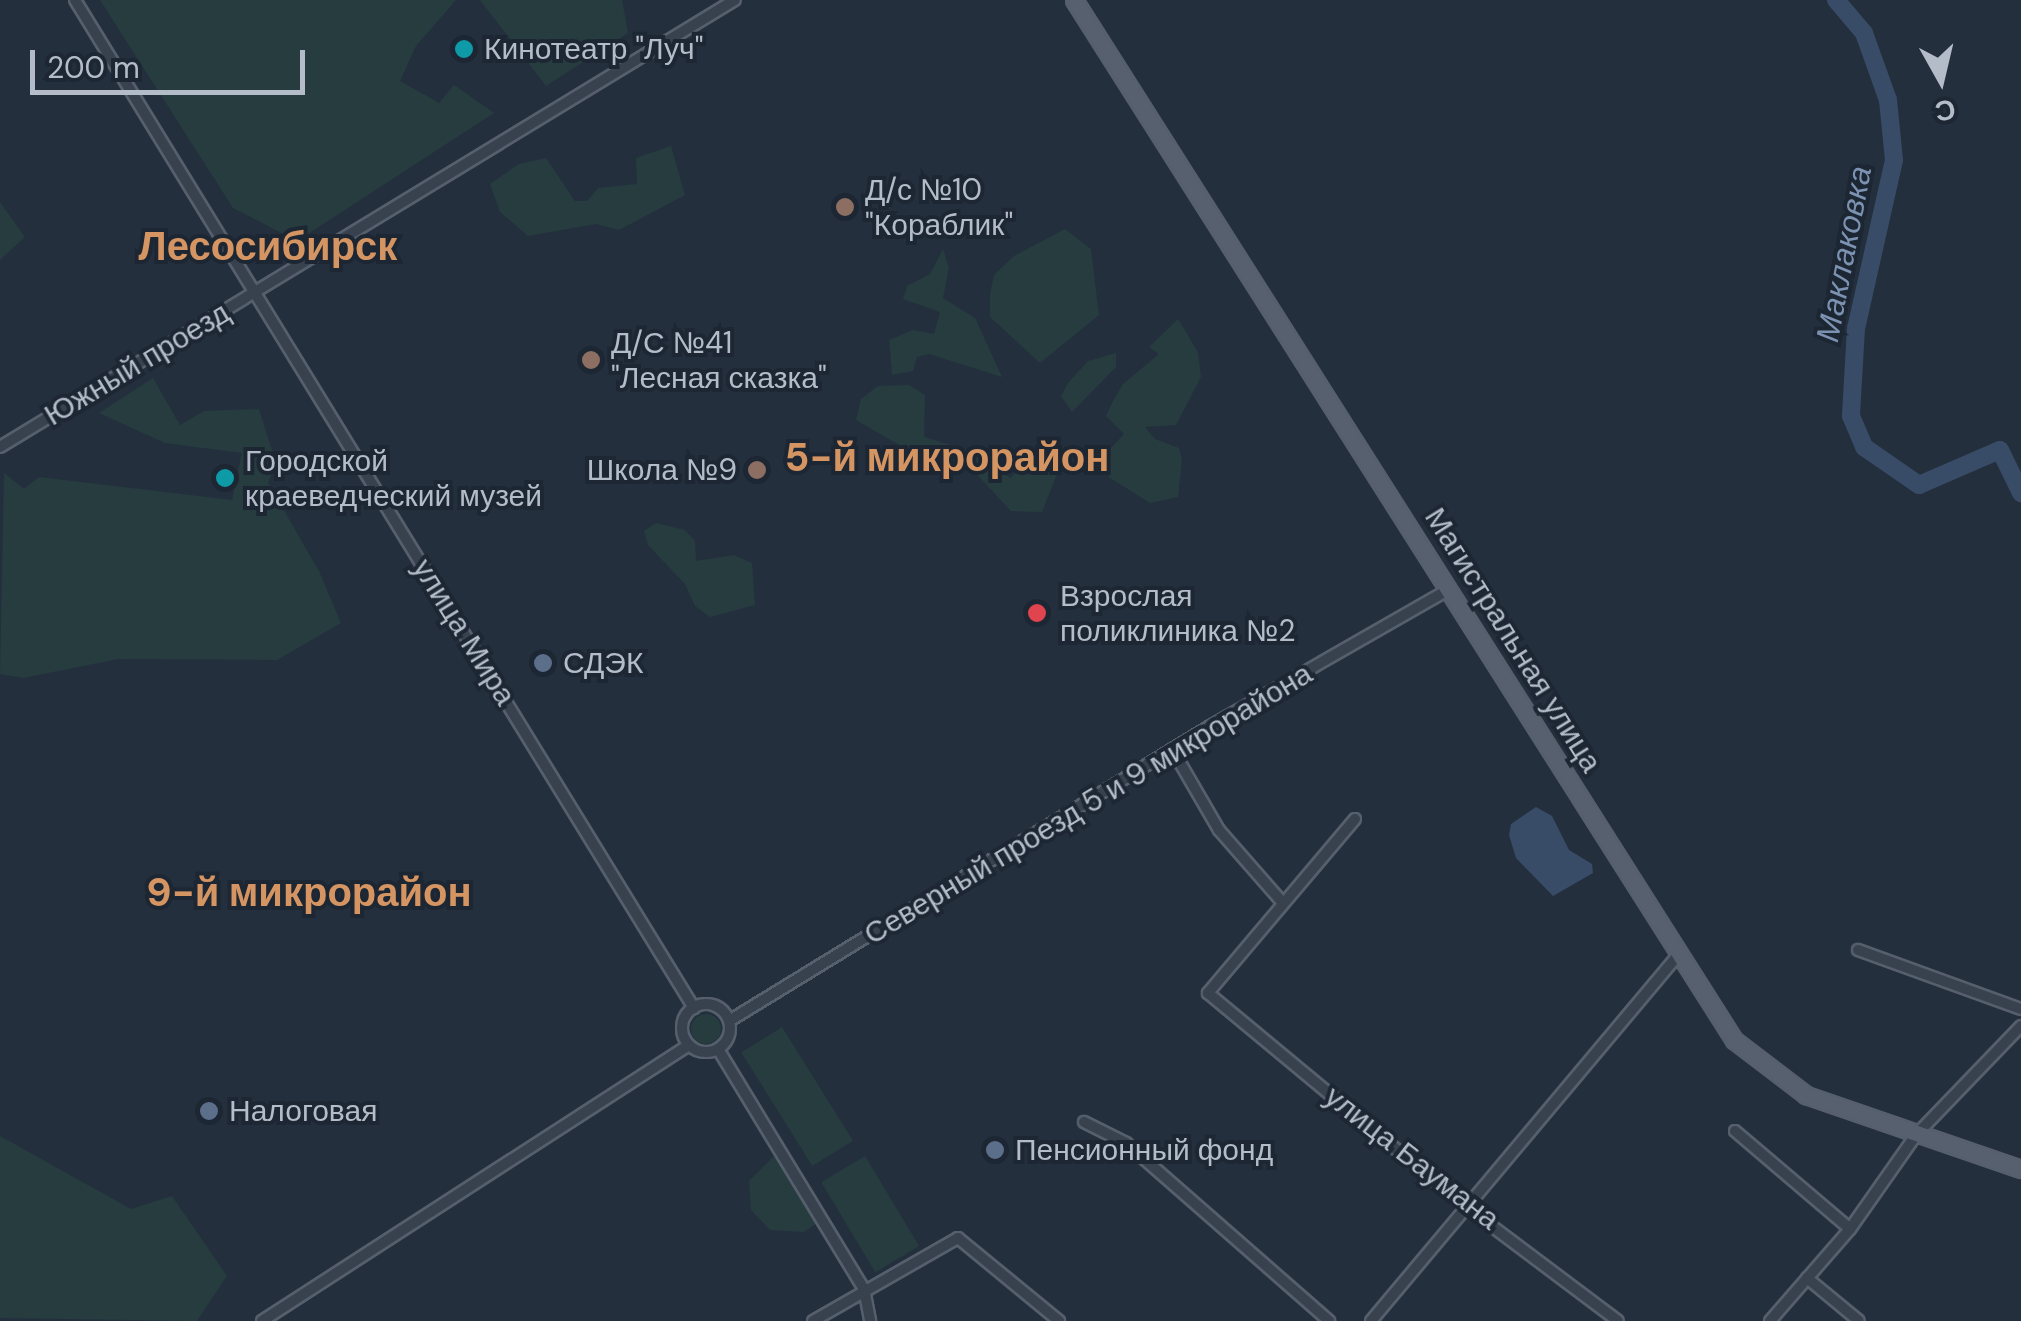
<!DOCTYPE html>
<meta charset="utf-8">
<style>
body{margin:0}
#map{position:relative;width:2021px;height:1321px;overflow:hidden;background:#242f3e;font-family:"DM Sans",sans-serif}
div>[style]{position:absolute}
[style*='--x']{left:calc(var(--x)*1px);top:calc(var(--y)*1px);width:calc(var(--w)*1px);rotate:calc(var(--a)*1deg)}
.green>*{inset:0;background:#263c3f;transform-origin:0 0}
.round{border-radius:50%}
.water>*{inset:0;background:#394c67}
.river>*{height:18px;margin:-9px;padding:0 9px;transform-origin:9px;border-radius:9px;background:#394c67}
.roads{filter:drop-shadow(2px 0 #565f6c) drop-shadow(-2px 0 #565f6c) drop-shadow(0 2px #565f6c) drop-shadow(0 -2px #565f6c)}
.street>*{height:10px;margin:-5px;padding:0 5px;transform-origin:5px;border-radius:5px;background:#38414e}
.street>.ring{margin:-5px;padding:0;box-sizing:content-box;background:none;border:10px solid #38414e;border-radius:50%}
.primary>*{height:15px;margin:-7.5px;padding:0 7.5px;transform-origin:7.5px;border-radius:7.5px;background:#56606e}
.dots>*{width:28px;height:28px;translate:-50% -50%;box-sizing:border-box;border:5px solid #1d2633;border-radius:50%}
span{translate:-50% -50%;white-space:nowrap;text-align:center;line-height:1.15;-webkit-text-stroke:8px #1d2633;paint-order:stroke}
.poi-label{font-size:30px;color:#b4bcc9}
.left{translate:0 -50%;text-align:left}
.right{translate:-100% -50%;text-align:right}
.street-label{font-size:30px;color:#b4bcc9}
.water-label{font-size:32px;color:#7c92b1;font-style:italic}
.district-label{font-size:40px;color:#d59563;font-weight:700}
.north{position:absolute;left:1891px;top:30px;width:100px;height:100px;-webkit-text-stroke:8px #1d2633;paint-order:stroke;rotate:172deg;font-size:28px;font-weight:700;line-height:40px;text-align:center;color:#b4bcc9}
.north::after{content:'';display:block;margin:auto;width:35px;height:45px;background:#b4bcc9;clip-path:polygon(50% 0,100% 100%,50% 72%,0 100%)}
.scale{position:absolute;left:30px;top:50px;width:275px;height:45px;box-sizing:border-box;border:5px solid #b4bcc9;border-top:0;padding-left:12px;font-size:30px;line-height:35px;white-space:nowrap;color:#b4bcc9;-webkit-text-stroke:8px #1d2633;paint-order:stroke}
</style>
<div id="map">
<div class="green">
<div style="clip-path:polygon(100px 0,456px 0,416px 46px,400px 81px,439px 103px,454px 85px,494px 113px,297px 241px,233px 208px)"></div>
<div style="clip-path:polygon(480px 0,622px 0,628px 33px,546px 86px)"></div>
<div style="clip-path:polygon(671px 146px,685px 195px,619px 230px,596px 224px,528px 236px,500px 212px,490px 184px,519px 164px,546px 158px,575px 201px,587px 201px,598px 188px,637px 184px,636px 158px)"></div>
<div style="clip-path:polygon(0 202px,25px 237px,0 260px)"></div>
<div style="clip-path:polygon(1065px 229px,1091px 249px,1099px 315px,1040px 363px,990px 317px,990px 294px,994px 275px,1014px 256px)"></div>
<div style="clip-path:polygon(943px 249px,949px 268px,943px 298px,975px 318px,1002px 377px,929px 354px,917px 357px,913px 371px,892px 375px,889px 340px,913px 330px,934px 334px,940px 312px,903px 299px,907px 286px,930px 274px)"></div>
<div style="clip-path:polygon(1178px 319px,1198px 352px,1201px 377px,1176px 425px,1145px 427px,1155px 439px,1179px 448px,1182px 460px,1178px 497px,1150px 503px,1110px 478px,1099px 461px,1124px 434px,1106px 416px,1112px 403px,1123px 384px,1159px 354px,1149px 347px)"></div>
<div style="clip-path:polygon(1116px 353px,1116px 367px,1072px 412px,1061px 396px,1068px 383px,1088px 361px)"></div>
<div style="clip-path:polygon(153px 378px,180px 425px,204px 411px,259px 409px,276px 463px,268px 483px,319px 571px,341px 623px,277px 660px,118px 659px,23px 678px,0 674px,4px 473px,24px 489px,39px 477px,232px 500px,242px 453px,165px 443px,99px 413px)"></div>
<div style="clip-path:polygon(909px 385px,925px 395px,924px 437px,974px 452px,1010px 478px,1048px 442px,1059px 469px,1042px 512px,1011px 511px,955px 451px,913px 453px,856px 420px,861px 399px,878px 386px)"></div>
<div style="clip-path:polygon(656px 523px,685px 530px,695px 541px,696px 561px,734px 555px,752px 563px,755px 605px,710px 617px,695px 606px,685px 584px,648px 545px,644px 531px)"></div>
<div class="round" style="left:691px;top:1014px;width:30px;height:30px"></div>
<div style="left:782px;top:1027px;width:134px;height:48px;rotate:58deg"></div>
<div style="clip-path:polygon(0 1136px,131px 1209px,172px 1196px,227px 1276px,197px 1321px,0 1318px)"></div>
<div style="clip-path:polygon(774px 1156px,816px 1224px,804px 1232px,770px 1230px,751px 1210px,749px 1181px)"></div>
<div style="left:865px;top:1156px;width:105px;height:51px;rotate:59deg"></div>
</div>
<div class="water">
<div style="clip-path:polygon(1536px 807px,1552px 816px,1569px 850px,1592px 864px,1593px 873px,1553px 896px,1516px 858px,1509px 835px,1511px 824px)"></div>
</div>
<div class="river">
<div style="--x:1836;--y:0;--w:43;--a:49.7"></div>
<div style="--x:1864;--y:33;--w:71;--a:70.3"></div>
<div style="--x:1888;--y:100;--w:60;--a:84.3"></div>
<div style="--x:1894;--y:160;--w:172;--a:102.7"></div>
<div style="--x:1856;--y:328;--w:88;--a:93.3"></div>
<div style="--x:1851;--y:416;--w:34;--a:67"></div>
<div style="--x:1864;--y:447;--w:67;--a:34.6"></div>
<div style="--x:1919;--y:485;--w:88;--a:-23.4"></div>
<div style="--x:2000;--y:450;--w:48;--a:64"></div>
</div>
<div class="roads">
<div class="street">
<div style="--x:75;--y:0;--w:1183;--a:58.45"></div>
<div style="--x:0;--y:447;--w:860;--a:-31.31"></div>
<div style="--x:1172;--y:749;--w:94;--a:59.9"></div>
<div style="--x:1219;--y:830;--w:97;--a:48.8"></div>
<div style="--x:1355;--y:819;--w:228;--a:130.2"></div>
<div style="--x:1208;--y:993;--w:334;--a:39.7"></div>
<div style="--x:1465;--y:1206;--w:191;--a:36.9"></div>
<div style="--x:1858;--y:950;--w:173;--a:19.9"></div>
<div class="ring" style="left:682px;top:1004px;width:38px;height:38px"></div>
<div style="--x:729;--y:1021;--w:566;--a:-31.5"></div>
<div style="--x:1212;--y:725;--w:272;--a:-29.8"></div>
<div style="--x:718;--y:1049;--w:281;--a:58.7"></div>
<div style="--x:864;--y:1289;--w:33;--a:79"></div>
<div style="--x:1084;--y:1122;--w:47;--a:26.6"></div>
<div style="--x:1126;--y:1143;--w:270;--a:41.2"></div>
<div style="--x:1735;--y:1131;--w:151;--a:40.4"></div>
<div style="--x:1807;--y:1278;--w:67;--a:39.6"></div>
<div style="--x:262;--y:1321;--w:508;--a:-32.88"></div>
<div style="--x:813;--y:1321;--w:167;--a:-29.8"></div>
<div style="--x:958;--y:1238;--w:131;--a:39.4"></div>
<div style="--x:1371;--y:1321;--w:476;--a:-50"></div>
<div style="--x:1770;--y:1321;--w:122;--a:-49"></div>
<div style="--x:1850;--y:1229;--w:115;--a:-54.9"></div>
<div style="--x:1916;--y:1135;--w:151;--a:-46.1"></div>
</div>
<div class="primary">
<div style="--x:1074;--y:0;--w:1232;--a:57.6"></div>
<div style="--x:1734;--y:1040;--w:91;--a:37.4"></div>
<div style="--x:1806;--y:1095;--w:227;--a:19"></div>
</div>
</div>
<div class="dots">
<div style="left:464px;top:49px;background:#0f9aa8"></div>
<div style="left:845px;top:207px;background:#8d6e63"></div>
<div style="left:591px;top:360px;background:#8d6e63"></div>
<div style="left:757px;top:470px;background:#8d6e63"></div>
<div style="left:225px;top:478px;background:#0f9aa8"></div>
<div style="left:1037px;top:613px;background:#e0444e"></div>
<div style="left:543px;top:663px;background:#5c6f8a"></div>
<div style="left:209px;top:1111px;background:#5c6f8a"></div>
<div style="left:995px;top:1150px;background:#5c6f8a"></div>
</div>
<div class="poi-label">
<span class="left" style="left:484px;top:49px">Кинотеатр "Луч"</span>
<span class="left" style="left:865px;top:207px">Д/с №10<br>"Кораблик"</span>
<span class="left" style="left:611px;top:360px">Д/С №41<br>"Лесная сказка"</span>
<span class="left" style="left:245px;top:478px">Городской<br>краеведческий музей</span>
<span class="right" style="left:737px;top:470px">Школа №9</span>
<span class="left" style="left:1060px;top:613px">Взрослая<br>поликлиника №2</span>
<span class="left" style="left:563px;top:663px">СДЭК</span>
<span class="left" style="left:229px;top:1111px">Налоговая</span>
<span class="left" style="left:1015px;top:1150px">Пенсионный фонд</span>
</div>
<div class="street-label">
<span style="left:137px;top:364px;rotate:-31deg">Южный проезд</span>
<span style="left:464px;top:632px;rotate:58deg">улица Мира</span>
<span style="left:1513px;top:640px;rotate:58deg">Магистральная улица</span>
<span style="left:1088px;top:804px;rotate:-31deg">Северный проезд 5 и 9 микрорайона</span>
<span style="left:1412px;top:1158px;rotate:38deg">улица Баумана</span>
</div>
<div class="water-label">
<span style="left:1844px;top:254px;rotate:-79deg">Маклаковка</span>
</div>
<div class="district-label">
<span style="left:268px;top:246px">Лесосибирск</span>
<span style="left:947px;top:457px">5-й микрорайон</span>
<span style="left:309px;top:892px">9-й микрорайон</span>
</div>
<div class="north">С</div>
<div class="scale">200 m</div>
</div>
